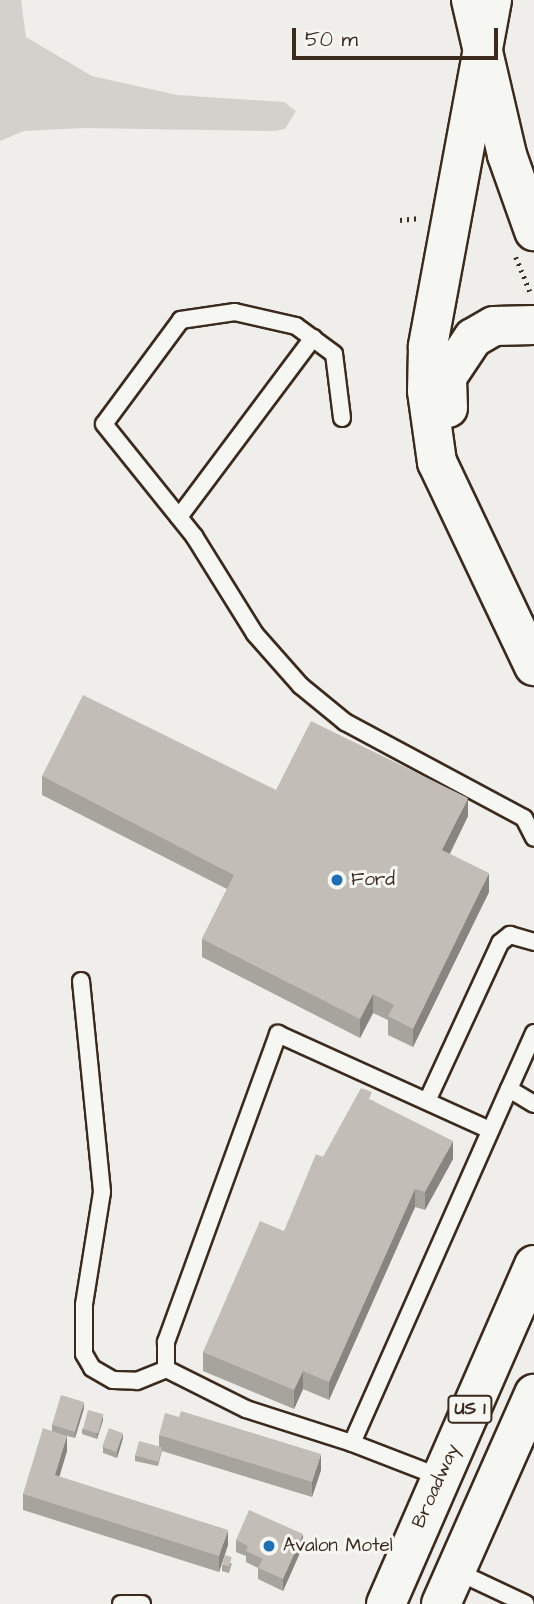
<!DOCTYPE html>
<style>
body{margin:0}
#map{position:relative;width:534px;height:1604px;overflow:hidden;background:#efeeea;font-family:"Architects Daughter",sans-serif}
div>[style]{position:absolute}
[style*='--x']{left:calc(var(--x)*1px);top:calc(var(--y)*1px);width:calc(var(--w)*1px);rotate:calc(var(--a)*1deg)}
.green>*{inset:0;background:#d4d1cc}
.path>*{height:4.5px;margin-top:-2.25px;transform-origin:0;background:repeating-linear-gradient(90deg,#3b2a1e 0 2px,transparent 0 7px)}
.roads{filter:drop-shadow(2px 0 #3b2a1e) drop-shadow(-2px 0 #3b2a1e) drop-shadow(0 2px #3b2a1e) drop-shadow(0 -2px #3b2a1e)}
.lane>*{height:16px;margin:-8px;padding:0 8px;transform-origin:8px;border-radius:8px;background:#f6f6f2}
.secondary>*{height:38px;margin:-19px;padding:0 19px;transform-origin:19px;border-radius:19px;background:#f6f6f2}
.highway>*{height:38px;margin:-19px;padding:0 19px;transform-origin:19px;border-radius:19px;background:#f6f6f2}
.wall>*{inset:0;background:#a7a39d}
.shaded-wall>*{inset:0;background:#888480}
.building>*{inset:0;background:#c2bdb7;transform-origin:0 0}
.dots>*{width:19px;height:19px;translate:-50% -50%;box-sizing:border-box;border:4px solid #f6f6f2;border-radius:50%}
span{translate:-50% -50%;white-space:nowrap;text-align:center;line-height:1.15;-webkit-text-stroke:6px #f6f6f2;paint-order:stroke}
.shield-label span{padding:2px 5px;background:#f6f6f2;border:2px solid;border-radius:5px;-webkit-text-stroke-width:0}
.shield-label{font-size:18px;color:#3b2a1e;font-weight:700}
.poi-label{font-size:19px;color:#3b2a1e}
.left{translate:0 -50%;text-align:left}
.street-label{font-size:19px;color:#3b2a1e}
.scale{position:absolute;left:292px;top:28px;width:206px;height:32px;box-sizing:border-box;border:4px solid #3b2a1e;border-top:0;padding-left:9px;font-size:21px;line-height:24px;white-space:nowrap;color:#3b2a1e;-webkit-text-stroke:5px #f6f6f2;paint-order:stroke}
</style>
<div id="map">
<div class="green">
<div style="clip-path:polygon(0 0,21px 0,26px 37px,92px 76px,177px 95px,284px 102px,296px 111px,285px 129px,274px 131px,83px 128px,24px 131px,0 141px)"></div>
</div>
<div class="path">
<div style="--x:400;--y:220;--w:20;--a:-6"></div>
<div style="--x:516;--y:257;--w:37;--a:68"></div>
</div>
<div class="roads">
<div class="lane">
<div style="--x:342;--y:418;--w:64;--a:-97.1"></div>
<div style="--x:334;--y:354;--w:47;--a:-143.6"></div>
<div style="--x:296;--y:326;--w:63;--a:-167.1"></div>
<div style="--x:235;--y:312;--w:55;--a:171.6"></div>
<div style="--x:181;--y:320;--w:129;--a:126.5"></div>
<div style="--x:104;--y:424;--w:144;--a:51.2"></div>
<div style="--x:194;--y:536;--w:115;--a:58.1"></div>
<div style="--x:255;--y:634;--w:69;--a:48.5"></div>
<div style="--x:301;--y:686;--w:57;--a:39.3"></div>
<div style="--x:345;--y:722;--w:203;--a:28.2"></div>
<div style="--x:524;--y:818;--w:22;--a:63"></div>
<div style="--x:179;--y:517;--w:224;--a:-53.2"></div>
<div style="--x:81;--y:981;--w:212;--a:84.3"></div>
<div style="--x:102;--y:1192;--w:114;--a:99.1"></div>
<div style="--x:84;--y:1305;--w:49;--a:90"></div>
<div style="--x:84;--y:1354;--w:16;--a:60"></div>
<div style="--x:92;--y:1368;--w:24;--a:30"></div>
<div style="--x:113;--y:1380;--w:24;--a:2"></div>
<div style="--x:137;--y:1381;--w:31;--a:-22"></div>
<div style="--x:534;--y:1033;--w:61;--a:114.1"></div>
<div style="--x:509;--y:1089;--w:29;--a:31"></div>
<div style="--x:428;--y:1099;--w:172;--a:-65.2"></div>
<div style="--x:500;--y:943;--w:13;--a:-39"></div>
<div style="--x:510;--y:935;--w:25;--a:16"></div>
<div style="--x:352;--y:1443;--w:111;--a:-162.2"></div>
<div style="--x:246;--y:1409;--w:89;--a:-153.4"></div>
<div style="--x:166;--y:1369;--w:27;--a:-90"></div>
<div style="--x:166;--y:1342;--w:328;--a:-70"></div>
<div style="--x:278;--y:1034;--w:233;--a:24.4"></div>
<div style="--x:440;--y:1477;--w:94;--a:-158.9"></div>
<div style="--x:352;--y:1443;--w:387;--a:-66.1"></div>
<div style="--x:456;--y:1571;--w:77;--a:25.2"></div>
<div style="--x:121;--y:1604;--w:21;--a:0"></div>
</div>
<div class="secondary">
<div style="--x:471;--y:0;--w:159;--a:76.9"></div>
<div style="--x:507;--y:155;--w:81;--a:70.4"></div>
</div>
<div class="highway">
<div style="--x:492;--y:0;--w:353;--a:100.5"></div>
<div style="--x:428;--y:347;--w:44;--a:91.3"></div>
<div style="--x:427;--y:391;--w:72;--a:82"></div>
<div style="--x:437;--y:462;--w:226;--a:64.6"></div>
<div style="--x:448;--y:408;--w:31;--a:-92"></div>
<div style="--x:447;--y:377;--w:47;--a:-56.3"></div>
<div style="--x:473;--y:338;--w:24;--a:-30"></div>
<div style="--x:494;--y:326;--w:40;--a:-1.4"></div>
<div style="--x:386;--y:1604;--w:370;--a:-66.4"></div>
<div style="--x:441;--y:1604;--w:230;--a:-66.1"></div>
</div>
</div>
<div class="wall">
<div style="clip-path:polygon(42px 776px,276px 790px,468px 816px,450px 854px,489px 892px,413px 1047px,388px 1035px,388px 1020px,373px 1013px,360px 1038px,202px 957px,202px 939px,227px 889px,42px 795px)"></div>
<div style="clip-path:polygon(372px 1100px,453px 1159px,425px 1210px,415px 1207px,329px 1400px,303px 1389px,294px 1409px,203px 1371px,203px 1352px,284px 1231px,323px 1157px)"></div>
<div style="clip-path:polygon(84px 1408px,75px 1438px,67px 1436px,67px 1451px,59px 1477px,228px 1545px,219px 1572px,23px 1510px,23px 1494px,52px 1431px,52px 1425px)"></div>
<div style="clip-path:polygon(103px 1420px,97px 1439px,82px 1434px,82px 1429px)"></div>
<div style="clip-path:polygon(159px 1435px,321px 1470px,312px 1497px,162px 1451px,158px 1466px,135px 1461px,135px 1455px,159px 1446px)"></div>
<div style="clip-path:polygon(123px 1438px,117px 1458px,103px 1453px,103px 1447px)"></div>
<div style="clip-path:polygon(236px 1540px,303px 1546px,283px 1591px,258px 1579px,258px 1568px,246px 1562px,246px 1556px,236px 1552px)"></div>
<div style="clip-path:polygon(232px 1563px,229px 1573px,222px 1571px,222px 1565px)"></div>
</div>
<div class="shaded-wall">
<div style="clip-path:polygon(468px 798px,468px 816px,442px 869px,442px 850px)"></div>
<div style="clip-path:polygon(489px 873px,489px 892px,413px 1047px,413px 1029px)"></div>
<div style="clip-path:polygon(373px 994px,373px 1013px,360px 1038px,360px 1019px)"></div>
<div style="clip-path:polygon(453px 1141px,453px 1159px,425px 1210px,425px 1192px)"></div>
<div style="clip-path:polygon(415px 1189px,415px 1207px,329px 1400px,329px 1382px)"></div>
<div style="clip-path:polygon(303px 1371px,303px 1389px,294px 1409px,294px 1390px)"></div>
<div style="clip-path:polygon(84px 1402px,84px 1408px,75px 1438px,75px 1433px)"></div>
<div style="clip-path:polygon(103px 1414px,103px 1420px,97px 1439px,97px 1433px)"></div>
<div style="clip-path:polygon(123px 1433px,123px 1438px,117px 1458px,117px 1452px)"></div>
<div style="clip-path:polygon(67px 1436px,67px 1451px,55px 1491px,55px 1475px)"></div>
<div style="clip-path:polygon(321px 1454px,321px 1470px,312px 1497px,312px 1482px)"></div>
<div style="clip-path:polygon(228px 1530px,228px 1545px,219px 1572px,219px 1556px)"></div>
<div style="clip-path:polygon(303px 1534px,303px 1546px,283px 1591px,283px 1579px)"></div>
</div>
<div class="building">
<div style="clip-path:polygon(83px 695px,276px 790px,311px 721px,468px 798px,442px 850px,489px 873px,413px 1029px,388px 1016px,394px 1005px,373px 994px,360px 1019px,202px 939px,234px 875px,42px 776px)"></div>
<div style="clip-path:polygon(361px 1088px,372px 1092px,369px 1099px,453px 1141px,425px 1192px,415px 1189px,329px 1382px,303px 1371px,294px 1390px,203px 1352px,260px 1221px,284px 1231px,316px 1154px,323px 1157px)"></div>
<div style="left:61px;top:1395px;width:24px;height:31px;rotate:17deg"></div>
<div style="left:88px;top:1410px;width:16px;height:20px;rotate:15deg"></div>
<div style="clip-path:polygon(181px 1411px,321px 1454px,312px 1482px,159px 1435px,165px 1413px,179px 1417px)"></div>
<div style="clip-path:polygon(43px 1428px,67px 1436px,55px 1475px,228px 1530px,219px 1556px,23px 1494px)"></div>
<div style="left:109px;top:1428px;width:15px;height:20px;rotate:20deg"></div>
<div style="left:139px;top:1441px;width:24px;height:15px;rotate:15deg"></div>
<div style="clip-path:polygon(249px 1510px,303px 1534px,283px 1579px,258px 1568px,263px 1559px,246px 1551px,248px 1546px,236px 1540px)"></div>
<div style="left:225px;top:1555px;width:7px;height:10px;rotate:16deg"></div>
</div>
<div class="dots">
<div style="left:337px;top:880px;background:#1f6fb2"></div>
<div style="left:269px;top:1546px;background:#1f6fb2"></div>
</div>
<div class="shield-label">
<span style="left:470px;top:1409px">US 1</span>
</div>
<div class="poi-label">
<span class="left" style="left:351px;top:880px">Ford</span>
<span class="left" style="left:283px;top:1546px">Avalon Motel</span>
</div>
<div class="street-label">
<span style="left:436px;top:1486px;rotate:-66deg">Broadway</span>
</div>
<div class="scale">50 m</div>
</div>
